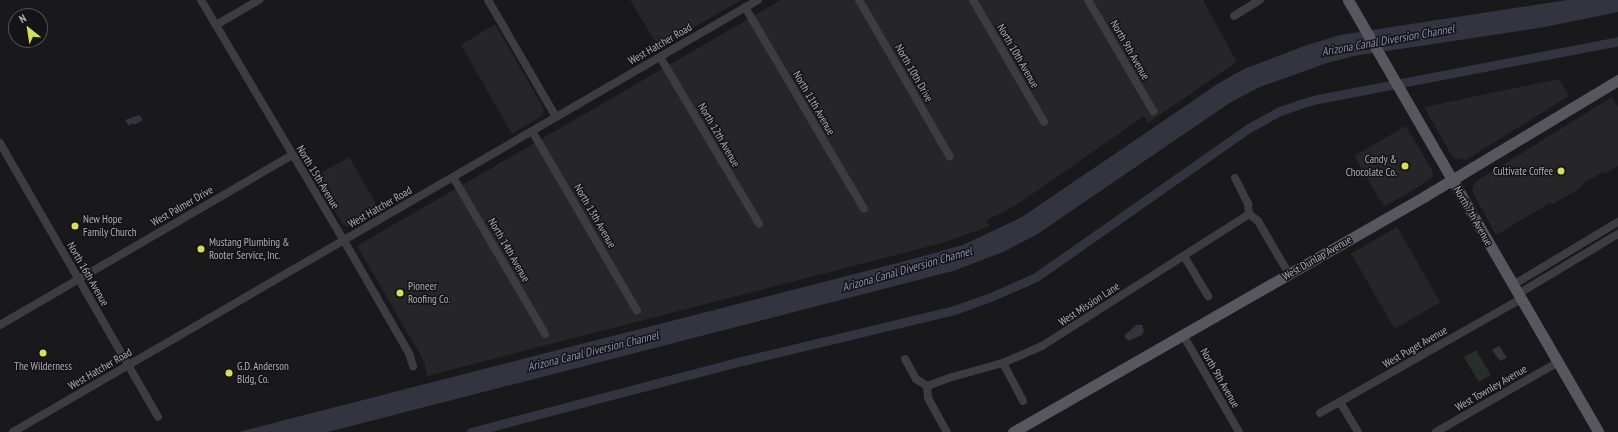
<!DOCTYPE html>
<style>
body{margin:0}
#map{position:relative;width:1618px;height:432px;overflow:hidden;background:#19191b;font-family:"PT Sans Narrow",sans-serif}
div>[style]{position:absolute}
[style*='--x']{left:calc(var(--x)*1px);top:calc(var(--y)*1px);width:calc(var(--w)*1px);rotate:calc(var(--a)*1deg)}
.built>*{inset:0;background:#262528;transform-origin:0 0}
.green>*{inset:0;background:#272f2b;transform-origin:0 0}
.water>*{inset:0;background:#32343f}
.canal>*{height:9px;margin:-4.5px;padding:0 4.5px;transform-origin:4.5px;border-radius:4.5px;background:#32343f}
.minor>*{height:8px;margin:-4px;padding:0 4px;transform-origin:4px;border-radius:4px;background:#3d3c41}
.major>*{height:11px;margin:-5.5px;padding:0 5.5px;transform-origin:5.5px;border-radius:5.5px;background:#58565e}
.dots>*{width:11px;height:11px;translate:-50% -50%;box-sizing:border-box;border:2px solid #141416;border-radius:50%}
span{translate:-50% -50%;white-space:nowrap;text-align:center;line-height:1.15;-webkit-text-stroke:3px #141416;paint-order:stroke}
.street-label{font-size:11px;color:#adacb9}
.poi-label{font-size:11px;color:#adacb9}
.right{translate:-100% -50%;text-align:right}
.left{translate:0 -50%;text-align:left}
.water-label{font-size:12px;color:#878db0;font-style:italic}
.north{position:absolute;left:8px;top:8px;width:40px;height:40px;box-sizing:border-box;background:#141416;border:1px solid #515157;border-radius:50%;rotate:330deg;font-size:11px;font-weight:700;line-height:16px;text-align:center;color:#adacb9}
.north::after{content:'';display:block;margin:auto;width:14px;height:18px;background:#d9e04b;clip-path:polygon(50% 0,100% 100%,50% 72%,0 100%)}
</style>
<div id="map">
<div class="built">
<div style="clip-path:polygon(630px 0,741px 0,659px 48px)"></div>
<div style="clip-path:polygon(781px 0,1203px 0,1237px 62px,1148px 123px,1144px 116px,1018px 204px,986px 221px,990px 226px,942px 243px,427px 376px,424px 361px,357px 246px)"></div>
<div style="clip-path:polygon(495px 24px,544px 109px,542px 116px,512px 134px,461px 45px)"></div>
<div style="clip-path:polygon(1559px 79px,1569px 96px,1466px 160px,1453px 158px,1424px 107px)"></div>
<div style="clip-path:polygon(1612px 97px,1618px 107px,1618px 166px,1604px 174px,1603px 172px,1581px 185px,1582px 187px,1552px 205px,1550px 203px,1496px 235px,1473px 193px,1472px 189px,1475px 182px)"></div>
<div style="clip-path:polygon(1406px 126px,1432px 170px,1433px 176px,1430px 180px,1384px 207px,1354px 156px)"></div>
<div style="clip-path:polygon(349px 157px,379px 209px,348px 227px,343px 225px,314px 177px)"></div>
<div style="left:1397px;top:227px;width:87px;height:53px;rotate:60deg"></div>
</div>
<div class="green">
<div style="left:1476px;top:350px;width:29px;height:14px;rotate:59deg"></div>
</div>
<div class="water">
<div style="clip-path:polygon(1567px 0,1618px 0,1618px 12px,1545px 27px,1354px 56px,1327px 63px,1260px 87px,1231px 102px,1036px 235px,1003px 252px,953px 271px,328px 432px,238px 432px,909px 260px,963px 245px,1022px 217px,1219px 83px,1244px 69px,1307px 45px,1340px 35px)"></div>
<div style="clip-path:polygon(139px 115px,143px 120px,134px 125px,133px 123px,129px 126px,125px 120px)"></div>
<div style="clip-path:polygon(1136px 325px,1142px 325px,1144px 331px,1142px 335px,1128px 341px,1124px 336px)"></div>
<div style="clip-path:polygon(1499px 346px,1507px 358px,1500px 361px,1492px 350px)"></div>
</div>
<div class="canal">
<div style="--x:471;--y:432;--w:280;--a:-14.7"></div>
<div style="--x:742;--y:361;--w:218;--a:-13.5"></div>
<div style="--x:954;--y:310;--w:41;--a:-19.7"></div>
<div style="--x:993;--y:296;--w:47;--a:-23.8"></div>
<div style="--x:1036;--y:277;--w:260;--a:-35"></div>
<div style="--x:1249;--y:128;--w:35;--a:-29"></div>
<div style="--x:1280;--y:111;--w:21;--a:-19"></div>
<div style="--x:1300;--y:104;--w:19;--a:-16"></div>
<div style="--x:1318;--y:99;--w:306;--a:-10.9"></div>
</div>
<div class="minor">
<div style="--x:201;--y:0;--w:292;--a:59.3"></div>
<div style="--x:350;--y:251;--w:118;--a:60"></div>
<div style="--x:409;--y:353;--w:14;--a:73"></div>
<div style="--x:488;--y:0;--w:135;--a:59.8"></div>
<div style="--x:859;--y:0;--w:181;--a:59.9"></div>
<div style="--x:973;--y:0;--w:141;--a:59.8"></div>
<div style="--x:1088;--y:0;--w:129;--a:59.6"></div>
<div style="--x:745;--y:7;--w:234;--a:59.5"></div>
<div style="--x:1234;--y:16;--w:31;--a:-32"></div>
<div style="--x:216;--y:25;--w:50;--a:-30.2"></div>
<div style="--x:660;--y:57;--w:194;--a:59.3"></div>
<div style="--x:532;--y:131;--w:208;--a:59.7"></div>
<div style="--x:0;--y:143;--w:316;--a:60"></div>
<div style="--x:453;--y:177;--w:182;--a:59.6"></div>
<div style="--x:1235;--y:178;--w:29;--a:63"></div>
<div style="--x:1248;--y:204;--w:10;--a:84"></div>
<div style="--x:1249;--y:214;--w:11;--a:38"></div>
<div style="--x:1258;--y:221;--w:61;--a:59.7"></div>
<div style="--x:1184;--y:256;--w:47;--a:59"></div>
<div style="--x:1513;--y:285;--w:122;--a:-31"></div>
<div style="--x:1518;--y:294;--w:117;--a:-31"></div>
<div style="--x:0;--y:325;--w:338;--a:-30.2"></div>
<div style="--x:1183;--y:335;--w:112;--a:60"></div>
<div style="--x:905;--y:359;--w:23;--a:61"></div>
<div style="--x:916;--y:379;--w:13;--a:32"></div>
<div style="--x:927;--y:386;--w:12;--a:85"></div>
<div style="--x:928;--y:398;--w:39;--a:61"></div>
<div style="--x:1003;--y:363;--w:43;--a:62.2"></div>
<div style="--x:927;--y:386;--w:27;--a:-20"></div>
<div style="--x:952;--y:377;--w:53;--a:-15.4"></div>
<div style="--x:1003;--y:363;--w:43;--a:-23.6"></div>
<div style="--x:1042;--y:346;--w:246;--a:-32.5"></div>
<div style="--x:1340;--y:402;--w:35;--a:59"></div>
<div style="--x:1320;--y:413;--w:231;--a:-29.6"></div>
<div style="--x:13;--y:432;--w:861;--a:-30.11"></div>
<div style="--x:1436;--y:432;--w:141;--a:-29.8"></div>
</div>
<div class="major">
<div style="--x:1348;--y:0;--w:499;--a:59.9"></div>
<div style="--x:1013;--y:432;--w:475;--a:-29.8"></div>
<div style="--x:1425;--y:196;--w:225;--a:-31"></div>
</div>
<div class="dots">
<div style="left:1405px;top:166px;background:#d9e04b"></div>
<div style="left:1561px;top:171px;background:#d9e04b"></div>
<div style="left:75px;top:226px;background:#d9e04b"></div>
<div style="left:201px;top:249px;background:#d9e04b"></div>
<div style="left:400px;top:293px;background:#d9e04b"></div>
<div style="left:43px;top:353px;background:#d9e04b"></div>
<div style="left:229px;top:373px;background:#d9e04b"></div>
</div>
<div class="street-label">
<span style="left:660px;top:44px;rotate:-30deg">West Hatcher Road</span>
<span style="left:1130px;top:50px;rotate:60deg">North 9th Avenue</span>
<span style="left:1018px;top:56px;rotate:60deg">North 10th Avenue</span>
<span style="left:914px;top:73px;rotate:60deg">North 10th Drive</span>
<span style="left:814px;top:103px;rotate:60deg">North 11th Avenue</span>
<span style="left:719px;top:135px;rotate:60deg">North 12th Avenue</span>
<span style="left:318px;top:177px;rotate:59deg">North 15th Avenue</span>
<span style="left:182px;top:206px;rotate:-30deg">West Palmer Drive</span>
<span style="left:380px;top:207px;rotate:-30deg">West Hatcher Road</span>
<span style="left:595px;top:216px;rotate:60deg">North 13th Avenue</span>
<span style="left:1473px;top:216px;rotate:60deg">North 7th Avenue</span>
<span style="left:509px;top:250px;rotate:60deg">North 14th Avenue</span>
<span style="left:1317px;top:258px;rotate:-30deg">West Dunlap Avenue</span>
<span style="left:88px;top:274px;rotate:60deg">North 16th Avenue</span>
<span style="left:1089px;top:304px;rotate:-33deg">West Mission Lane</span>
<span style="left:1415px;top:347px;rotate:-30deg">West Puget Avenue</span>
<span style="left:100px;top:369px;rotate:-30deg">West Hatcher Road</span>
<span style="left:1220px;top:378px;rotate:60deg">North 9th Avenue</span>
<span style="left:1491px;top:388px;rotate:-30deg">West Townley Avenue</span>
</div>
<div class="poi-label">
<span class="right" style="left:1397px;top:166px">Candy &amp;<br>Chocolate Co.</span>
<span class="right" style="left:1553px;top:171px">Cultivate Coffee</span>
<span class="left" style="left:83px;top:226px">New Hope<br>Family Church</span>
<span class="left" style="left:209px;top:249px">Mustang Plumbing &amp;<br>Rooter Service, Inc.</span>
<span class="left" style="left:408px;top:293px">Pioneer<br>Roofing Co.</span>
<span style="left:43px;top:366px">The Wilderness</span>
<span class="left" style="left:237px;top:373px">G.D. Anderson<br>Bldg, Co.</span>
</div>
<div class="water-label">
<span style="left:1388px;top:40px;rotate:-10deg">Arizona Canal Diversion Channel</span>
<span style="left:907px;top:269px;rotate:-16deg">Arizona Canal Diversion Channel</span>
<span style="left:593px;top:351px;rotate:-14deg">Arizona Canal Diversion Channel</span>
</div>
<div class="north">N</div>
</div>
